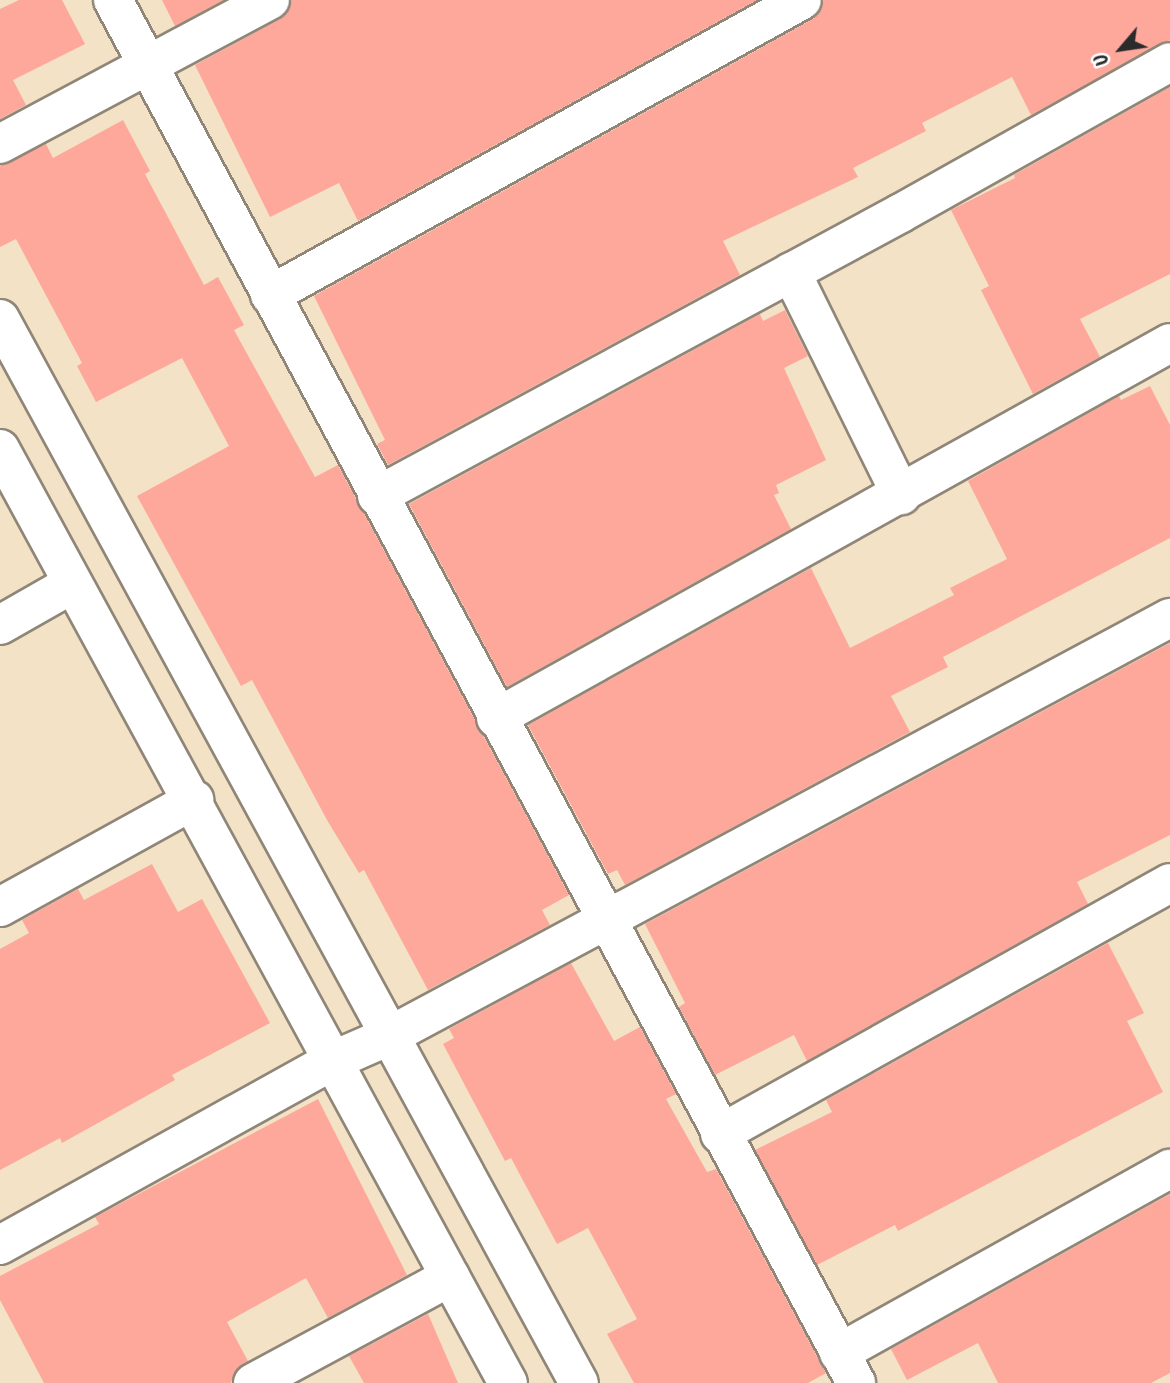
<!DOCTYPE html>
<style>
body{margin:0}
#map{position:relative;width:1170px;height:1383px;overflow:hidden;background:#f3e2c6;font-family:Kalam,sans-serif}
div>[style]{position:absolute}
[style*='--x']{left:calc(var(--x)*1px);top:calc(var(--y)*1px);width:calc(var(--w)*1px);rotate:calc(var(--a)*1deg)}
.building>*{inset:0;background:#fea89b}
.roads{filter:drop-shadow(2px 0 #8f8678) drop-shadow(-2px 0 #8f8678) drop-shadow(0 2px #8f8678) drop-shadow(0 -2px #8f8678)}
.street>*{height:38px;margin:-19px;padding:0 19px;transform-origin:19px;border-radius:19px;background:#fff}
span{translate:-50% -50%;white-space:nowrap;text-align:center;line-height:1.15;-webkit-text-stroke:5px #fff;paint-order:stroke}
.north{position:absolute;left:1086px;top:14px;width:70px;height:70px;-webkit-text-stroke:5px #fff;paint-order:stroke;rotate:241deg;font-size:19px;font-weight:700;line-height:28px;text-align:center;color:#2b2b2b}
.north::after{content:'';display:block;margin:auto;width:24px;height:32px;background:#2b2b2b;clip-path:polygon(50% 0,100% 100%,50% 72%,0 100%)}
</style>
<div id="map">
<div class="building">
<div style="clip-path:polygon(19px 0,62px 0,85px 44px,13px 80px,26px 105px,0 119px,0 9px)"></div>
<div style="clip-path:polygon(162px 0,224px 0,175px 26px)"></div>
<div style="clip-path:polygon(292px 0,757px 0,358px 221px,339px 183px,270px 217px,195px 65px,280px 19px)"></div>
<div style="clip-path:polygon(824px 0,1170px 0,1170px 40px,1031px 115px,1012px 77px,922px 123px,926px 131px,853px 168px,858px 177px,723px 241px,740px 275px,388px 465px,377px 444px,385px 440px,314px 296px,813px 19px)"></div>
<div style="clip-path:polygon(1170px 87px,1170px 274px,1080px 319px,1100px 357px,1033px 394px,981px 290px,989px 286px,951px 210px,1015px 178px,1014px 175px)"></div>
<div style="clip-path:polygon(123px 120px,150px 171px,145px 174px,204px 285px,218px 277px,244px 325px,234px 330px,315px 477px,338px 465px,569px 895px,542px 910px,550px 925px,428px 990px,364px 870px,359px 873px,327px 820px,252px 680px,241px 686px,137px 496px,229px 446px,182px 358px,96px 402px,77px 366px,82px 363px,16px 239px,0 247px,0 166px,46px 144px,53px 158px)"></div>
<div style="clip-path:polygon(785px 310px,808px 356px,784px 368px,826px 460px,776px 485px,779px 493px,774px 495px,791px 529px,507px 687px,409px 504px,760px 314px,763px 321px)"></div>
<div style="clip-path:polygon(1150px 386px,1170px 425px,1170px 538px,943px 657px,948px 667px,891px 696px,910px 732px,625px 885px,617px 870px,608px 874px,528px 725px,811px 568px,850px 648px,954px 595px,950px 588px,1007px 559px,968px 481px,1119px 396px,1121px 400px)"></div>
<div style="clip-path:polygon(1170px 643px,1170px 835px,1077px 882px,1088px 904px,807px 1061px,794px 1035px,715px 1075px,679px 1007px,685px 1003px,645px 924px)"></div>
<div style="clip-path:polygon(152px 864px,178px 912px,202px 899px,270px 1023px,172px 1075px,175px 1080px,62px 1143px,60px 1138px,0 1170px,0 949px,29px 933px,22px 920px,78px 889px,84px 900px)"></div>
<div style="clip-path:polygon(1108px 943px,1144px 1013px,1127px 1021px,1163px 1092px,898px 1231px,895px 1225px,817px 1265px,755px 1150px,832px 1112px,826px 1100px)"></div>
<div style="clip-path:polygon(571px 963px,614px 1041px,640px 1027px,676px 1094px,666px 1099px,707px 1172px,716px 1169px,826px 1373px,808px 1383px,634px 1383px,607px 1334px,637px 1319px,588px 1228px,557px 1244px,511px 1158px,505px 1161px,443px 1044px,454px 1038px,449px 1029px)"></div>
<div style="clip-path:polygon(318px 1099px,407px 1275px,328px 1318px,306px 1278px,227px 1322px,248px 1361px,235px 1371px,231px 1383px,44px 1383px,0 1300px,0 1276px,99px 1224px,95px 1217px)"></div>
<div style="clip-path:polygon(1170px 1194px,1170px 1373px,1151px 1383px,998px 1383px,978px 1343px,907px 1380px,891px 1349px)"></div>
<div style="clip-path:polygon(428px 1314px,458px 1383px,364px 1383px,349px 1356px)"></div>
</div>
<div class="roads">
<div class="street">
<div style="--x:113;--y:0;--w:1570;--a:61.75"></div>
<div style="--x:0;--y:144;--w:306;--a:-28.1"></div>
<div style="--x:791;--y:272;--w:249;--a:63.7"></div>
<div style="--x:270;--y:295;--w:608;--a:-29.01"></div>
<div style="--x:0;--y:319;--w:1211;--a:61.45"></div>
<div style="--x:0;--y:449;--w:1063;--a:61.46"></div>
<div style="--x:377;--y:496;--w:596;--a:-28.37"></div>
<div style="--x:901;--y:213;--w:308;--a:-29.3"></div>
<div style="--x:0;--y:625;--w:83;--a:-29.7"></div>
<div style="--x:496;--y:718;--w:771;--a:-29.09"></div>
<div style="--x:0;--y:907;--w:222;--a:-28.9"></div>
<div style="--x:720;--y:1134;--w:515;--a:-29.15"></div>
<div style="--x:0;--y:1245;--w:380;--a:-29"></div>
<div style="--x:332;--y:1061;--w:62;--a:-23.7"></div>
<div style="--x:389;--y:1036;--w:886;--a:-28.16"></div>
<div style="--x:839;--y:1353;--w:379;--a:-29.1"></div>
<div style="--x:253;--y:1383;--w:224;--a:-28.3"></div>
</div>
</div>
<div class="north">U</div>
</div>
